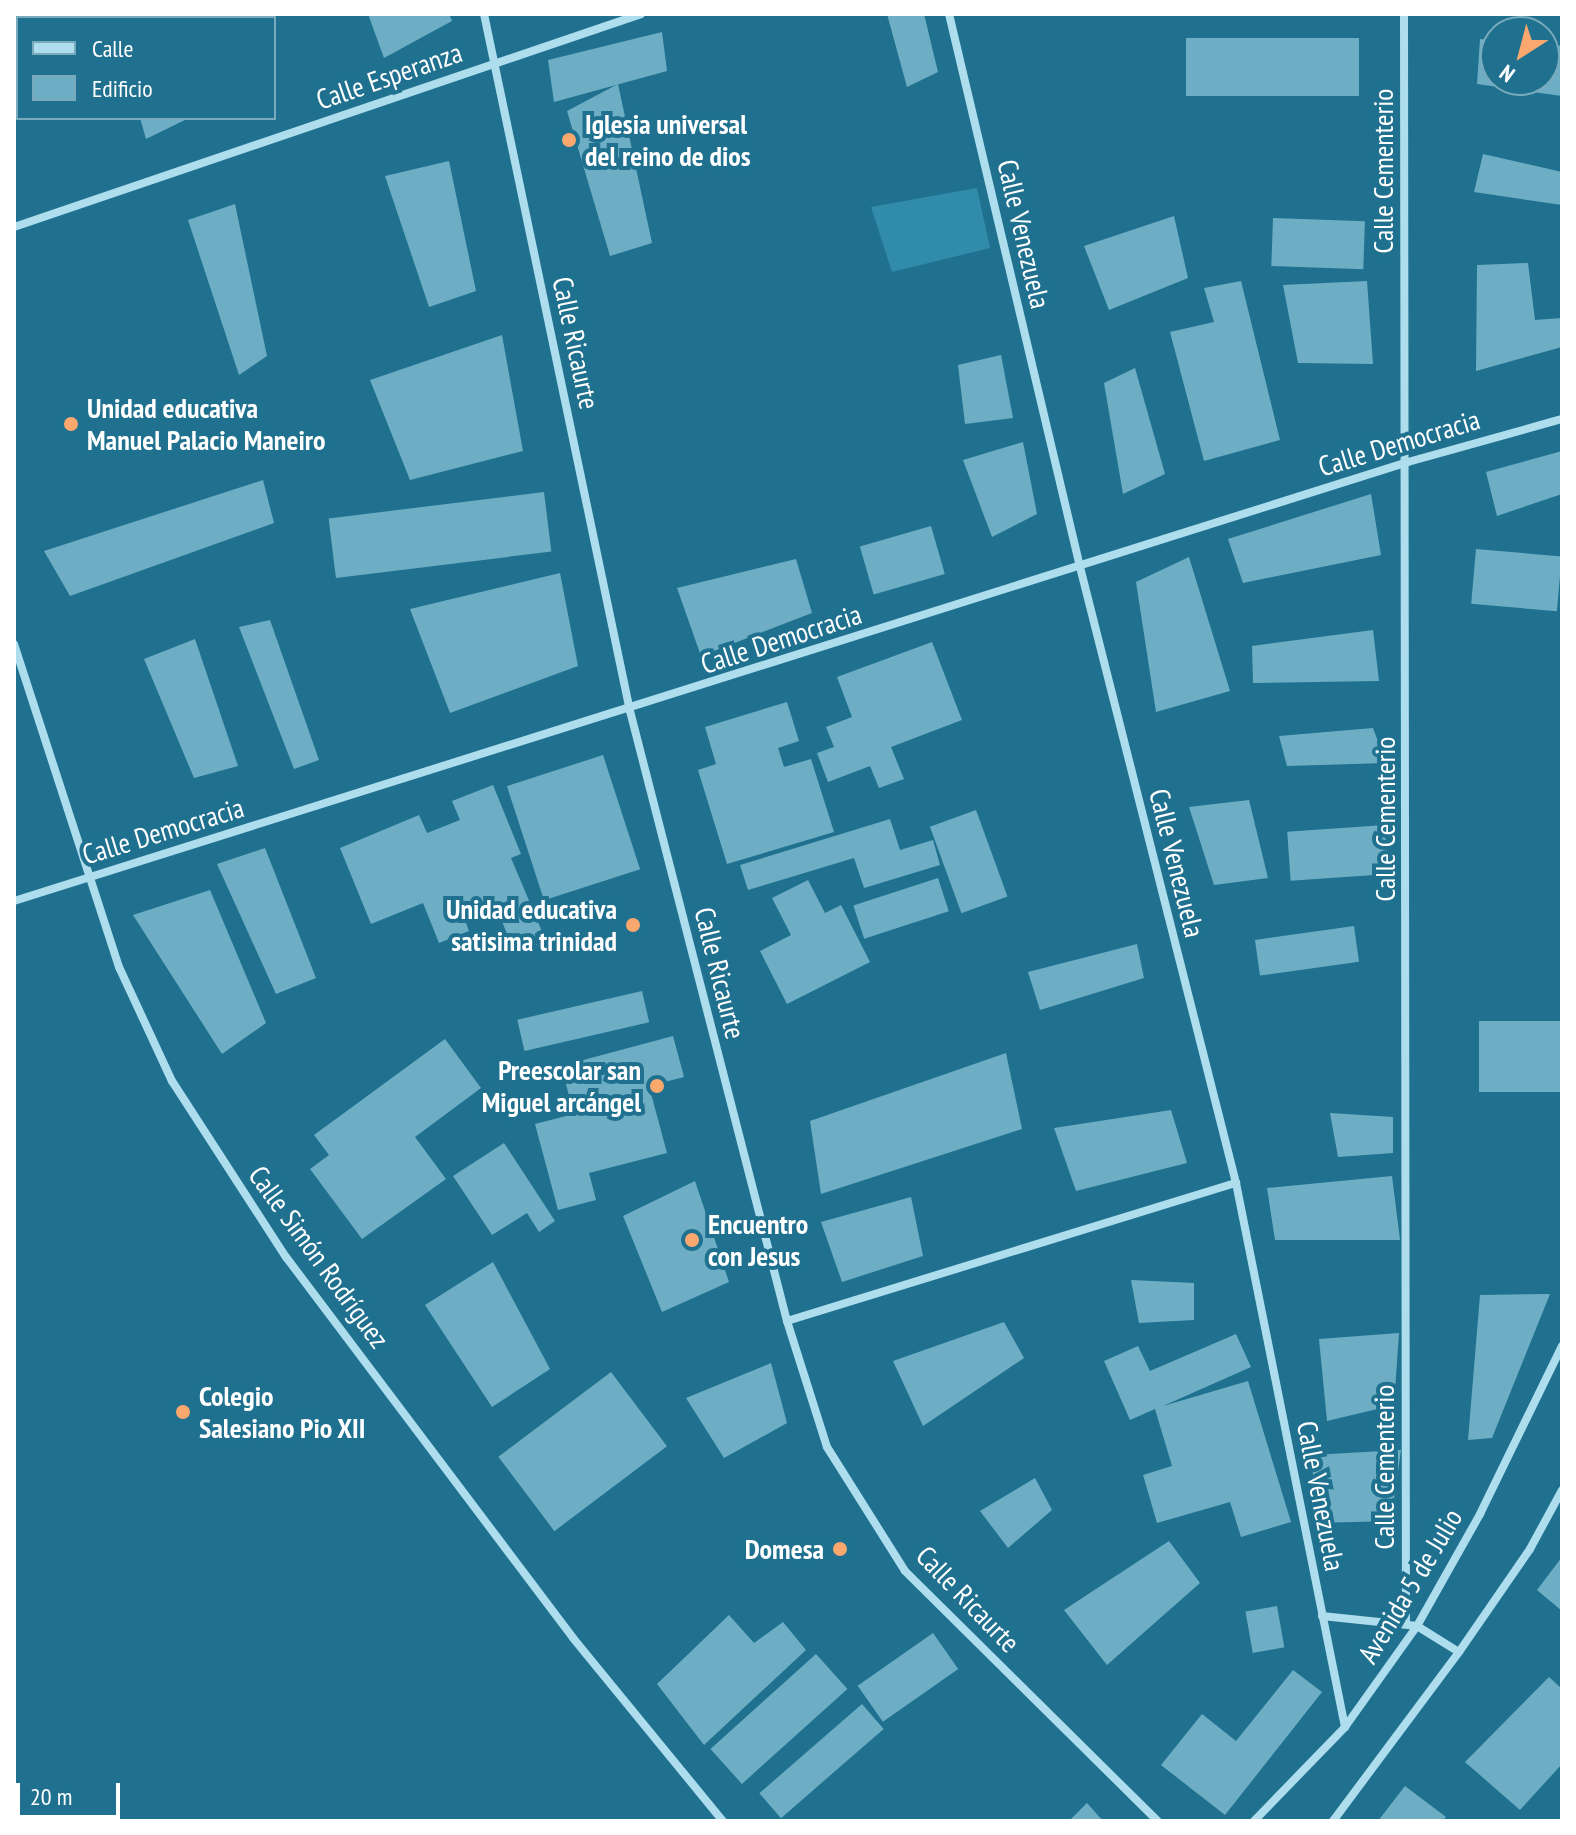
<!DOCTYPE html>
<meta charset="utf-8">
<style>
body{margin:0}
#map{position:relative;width:1576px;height:1835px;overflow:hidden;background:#1f718f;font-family:"PT Sans Narrow",sans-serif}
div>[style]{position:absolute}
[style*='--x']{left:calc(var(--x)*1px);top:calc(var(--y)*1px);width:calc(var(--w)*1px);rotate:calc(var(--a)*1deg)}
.green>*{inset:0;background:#308caa}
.building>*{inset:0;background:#6daec5;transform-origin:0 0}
.minor>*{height:8px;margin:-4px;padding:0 4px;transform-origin:4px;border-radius:4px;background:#aedded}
.dots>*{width:22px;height:22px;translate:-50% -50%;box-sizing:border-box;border:4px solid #1f718f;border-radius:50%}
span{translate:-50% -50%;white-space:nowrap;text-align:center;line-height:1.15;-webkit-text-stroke:8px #1f718f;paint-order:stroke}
.street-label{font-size:28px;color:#fff}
.poi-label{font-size:28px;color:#fff;font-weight:700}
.left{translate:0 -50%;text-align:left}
.right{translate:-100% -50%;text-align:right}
.frame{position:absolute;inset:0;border:16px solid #fff;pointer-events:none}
.legend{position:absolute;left:16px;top:16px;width:260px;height:104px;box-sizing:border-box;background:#1f718f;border:2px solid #79aabc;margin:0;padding:10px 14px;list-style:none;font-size:24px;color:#fff}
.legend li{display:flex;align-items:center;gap:16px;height:40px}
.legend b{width:40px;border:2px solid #79aabc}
.north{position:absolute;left:1480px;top:16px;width:80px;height:80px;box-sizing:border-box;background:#1f718f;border:2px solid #79aabc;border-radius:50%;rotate:216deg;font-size:22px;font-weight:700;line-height:32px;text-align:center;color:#fff}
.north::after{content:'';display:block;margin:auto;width:28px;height:36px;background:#fba86e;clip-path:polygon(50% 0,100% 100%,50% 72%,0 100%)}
.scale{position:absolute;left:16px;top:1783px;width:104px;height:36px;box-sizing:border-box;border:4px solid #fff;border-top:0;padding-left:10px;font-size:24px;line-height:28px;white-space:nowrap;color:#fff;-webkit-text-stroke:6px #1f718f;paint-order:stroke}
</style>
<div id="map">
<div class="green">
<div style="clip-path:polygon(977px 188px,990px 248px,892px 272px,871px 207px)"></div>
</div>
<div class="building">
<div style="clip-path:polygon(136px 14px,212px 14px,213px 18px,124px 18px)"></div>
<div style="clip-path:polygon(368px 14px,449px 14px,452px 21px,384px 58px)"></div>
<div style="clip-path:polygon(887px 14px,924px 14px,938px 72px,907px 87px)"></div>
<div style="clip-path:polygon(662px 32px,667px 71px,554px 102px,548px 60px)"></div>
<div style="left:1186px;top:38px;width:173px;height:58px"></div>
<div style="clip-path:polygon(1480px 39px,1496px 41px,1496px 80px,1544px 80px,1544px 44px,1562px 46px,1562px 96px,1477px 84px)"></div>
<div style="clip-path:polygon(618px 84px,652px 243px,610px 256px,567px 111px)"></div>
<div style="clip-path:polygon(140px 118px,189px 118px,146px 139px)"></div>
<div style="clip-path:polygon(1483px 154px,1562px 172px,1562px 205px,1474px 192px)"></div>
<div style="clip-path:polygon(449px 161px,476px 291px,429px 307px,385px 176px)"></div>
<div style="clip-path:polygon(235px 204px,267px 356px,239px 375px,188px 220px)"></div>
<div style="clip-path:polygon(1174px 216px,1188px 278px,1109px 310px,1084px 246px)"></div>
<div style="left:1273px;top:218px;width:92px;height:48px;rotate:2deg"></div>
<div style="clip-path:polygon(1528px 263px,1535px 320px,1562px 318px,1562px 347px,1476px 371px,1477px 265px)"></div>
<div style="clip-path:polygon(1241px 281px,1280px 440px,1204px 461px,1170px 332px,1214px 322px,1204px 288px)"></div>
<div style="clip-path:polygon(1367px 281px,1373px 364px,1298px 363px,1283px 285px)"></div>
<div style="clip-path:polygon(502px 335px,523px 451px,410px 480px,370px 380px)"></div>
<div style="clip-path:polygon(1001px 355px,1013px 418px,965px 424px,958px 365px)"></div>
<div style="clip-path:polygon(1135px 368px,1165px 474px,1123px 494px,1104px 383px)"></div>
<div style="clip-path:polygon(1023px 442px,1037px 514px,992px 537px,963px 460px)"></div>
<div style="clip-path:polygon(1562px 451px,1562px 494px,1497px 516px,1486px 472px)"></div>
<div style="clip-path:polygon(263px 480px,274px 523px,70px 596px,44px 551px)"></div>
<div style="left:544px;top:492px;width:60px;height:217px;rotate:83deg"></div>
<div style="clip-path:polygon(1371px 494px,1381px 555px,1243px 583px,1228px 539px)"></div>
<div style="left:931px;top:526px;width:50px;height:74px;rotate:74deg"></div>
<div style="left:1476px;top:549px;width:86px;height:55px;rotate:5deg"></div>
<div style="clip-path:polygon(1189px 557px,1230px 691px,1156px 712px,1136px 582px)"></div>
<div style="clip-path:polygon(796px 559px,812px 613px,701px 656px,677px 588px)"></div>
<div style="clip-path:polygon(560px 573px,578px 666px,450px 713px,410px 609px)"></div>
<div style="clip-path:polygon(270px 620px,319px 760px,294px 769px,239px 627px)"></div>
<div style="clip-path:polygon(1373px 630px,1379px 681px,1253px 683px,1252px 646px)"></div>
<div style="clip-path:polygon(195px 639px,238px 766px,194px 778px,144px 659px)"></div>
<div style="clip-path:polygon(932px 642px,962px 720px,891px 747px,904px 779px,879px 788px,870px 766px,828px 782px,817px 753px,834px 747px,826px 727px,852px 717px,837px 677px)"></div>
<div style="clip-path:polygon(787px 702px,799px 741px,778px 748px,784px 767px,811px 759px,834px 832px,727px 864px,698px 770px,716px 764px,705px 727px)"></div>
<div style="clip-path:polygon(1373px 728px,1386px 763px,1287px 766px,1279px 736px)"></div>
<div style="left:603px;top:755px;width:120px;height:101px;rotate:72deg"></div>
<div style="clip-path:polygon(493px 785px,521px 854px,511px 858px,546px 941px,515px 954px,493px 899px,462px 912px,469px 931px,439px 943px,423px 903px,371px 924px,340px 848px,419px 815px,427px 833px,460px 820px,452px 801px)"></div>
<div style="clip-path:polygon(1249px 800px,1268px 878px,1214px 885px,1189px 807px)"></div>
<div style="left:976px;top:810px;width:92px;height:49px;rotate:70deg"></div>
<div style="clip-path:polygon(890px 819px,900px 850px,933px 840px,940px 865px,864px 888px,854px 858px,748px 890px,740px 865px)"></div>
<div style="left:1385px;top:825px;width:49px;height:98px;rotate:86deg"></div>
<div style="clip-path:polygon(265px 848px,316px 978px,276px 994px,217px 864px)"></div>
<div style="left:938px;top:878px;width:35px;height:89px;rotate:72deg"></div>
<div style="clip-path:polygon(808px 880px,825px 913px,841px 905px,870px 962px,787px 1004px,760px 951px,791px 935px,772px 898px)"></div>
<div style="clip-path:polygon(210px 890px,266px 1023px,222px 1054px,133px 915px)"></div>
<div style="left:1354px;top:926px;width:36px;height:100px;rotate:82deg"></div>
<div style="clip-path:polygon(1137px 944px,1144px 978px,1040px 1010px,1028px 972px)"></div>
<div style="left:642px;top:991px;width:32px;height:128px;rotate:77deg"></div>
<div style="left:1562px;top:1021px;width:71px;height:83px;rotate:90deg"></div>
<div style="clip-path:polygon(673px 1036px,684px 1077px,649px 1086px,667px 1153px,589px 1173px,596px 1200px,558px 1210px,535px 1124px,574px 1114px,561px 1066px)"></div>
<div style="clip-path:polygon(445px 1039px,481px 1088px,415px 1137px,446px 1179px,362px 1239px,310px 1169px,329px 1155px,314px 1135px)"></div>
<div style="clip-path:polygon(1006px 1053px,1022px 1129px,821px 1194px,810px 1121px)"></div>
<div style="clip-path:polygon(1171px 1110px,1187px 1163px,1076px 1191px,1054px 1128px)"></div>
<div style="clip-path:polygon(1330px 1113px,1393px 1117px,1393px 1153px,1338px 1157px)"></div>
<div style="clip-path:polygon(504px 1143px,555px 1221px,539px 1232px,527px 1213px,492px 1235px,453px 1176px)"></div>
<div style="clip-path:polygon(1392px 1176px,1400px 1240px,1275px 1240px,1267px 1188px)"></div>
<div style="clip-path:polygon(695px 1181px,729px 1282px,662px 1312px,623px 1216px)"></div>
<div style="clip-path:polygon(911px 1197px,923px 1256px,842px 1282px,821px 1222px)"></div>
<div style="clip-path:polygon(493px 1262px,550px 1369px,492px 1407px,425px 1305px)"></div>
<div style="clip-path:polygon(1131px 1280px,1194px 1283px,1194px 1320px,1139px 1323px)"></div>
<div style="clip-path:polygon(1550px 1294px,1492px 1438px,1468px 1440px,1480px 1295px)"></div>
<div style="clip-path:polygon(1004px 1322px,1024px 1358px,923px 1426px,893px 1361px)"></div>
<div style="clip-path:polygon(1399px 1333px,1394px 1405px,1327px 1421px,1319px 1339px)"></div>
<div style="clip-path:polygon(1236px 1334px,1251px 1367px,1163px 1406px,1248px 1381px,1291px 1522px,1241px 1537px,1230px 1502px,1157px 1523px,1143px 1475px,1172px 1466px,1155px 1409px,1130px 1420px,1104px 1361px,1138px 1346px,1150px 1371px)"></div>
<div style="clip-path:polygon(771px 1363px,787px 1423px,724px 1458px,686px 1398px)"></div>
<div style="left:611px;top:1372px;width:93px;height:141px;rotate:53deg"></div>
<div style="clip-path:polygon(1401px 1450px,1391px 1521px,1315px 1523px,1312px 1455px)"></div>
<div style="clip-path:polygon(1035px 1478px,1052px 1510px,1008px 1548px,980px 1511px)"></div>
<div style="clip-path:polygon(1169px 1541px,1200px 1583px,1107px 1665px,1064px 1610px)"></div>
<div style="clip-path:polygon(1562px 1557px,1562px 1611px,1537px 1590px)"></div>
<div style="left:1277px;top:1606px;width:42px;height:32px;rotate:80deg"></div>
<div style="clip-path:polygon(729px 1615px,754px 1643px,783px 1622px,806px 1650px,704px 1745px,657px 1684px)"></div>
<div style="left:933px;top:1633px;width:44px;height:92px;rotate:55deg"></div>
<div style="left:816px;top:1654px;width:47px;height:142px;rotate:48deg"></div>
<div style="clip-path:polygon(1293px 1670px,1322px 1692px,1225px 1815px,1161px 1765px,1202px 1714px,1236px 1741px)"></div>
<div style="clip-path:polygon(1549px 1677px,1562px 1689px,1562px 1764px,1520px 1810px,1465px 1762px)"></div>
<div style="left:862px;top:1704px;width:33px;height:136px;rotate:49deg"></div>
<div style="clip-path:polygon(1405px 1786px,1446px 1817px,1442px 1821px,1378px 1821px)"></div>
<div style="clip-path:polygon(1087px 1803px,1103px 1821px,1069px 1821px)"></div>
</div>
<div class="minor">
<div style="--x:484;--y:14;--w:712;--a:78.17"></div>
<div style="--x:630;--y:711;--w:630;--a:75.57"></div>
<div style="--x:787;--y:1321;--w:132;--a:72.4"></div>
<div style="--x:827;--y:1447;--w:146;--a:57.8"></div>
<div style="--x:905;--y:1571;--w:356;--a:44.7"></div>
<div style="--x:949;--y:14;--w:568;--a:76.67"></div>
<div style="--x:1080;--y:567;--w:635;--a:75.79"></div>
<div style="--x:1236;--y:1183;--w:555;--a:78.67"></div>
<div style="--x:1404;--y:14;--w:1610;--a:89.93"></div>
<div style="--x:14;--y:227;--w:662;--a:-18.76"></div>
<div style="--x:14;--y:644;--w:340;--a:72"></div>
<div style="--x:119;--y:967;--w:126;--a:65.1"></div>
<div style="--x:172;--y:1081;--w:210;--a:57.1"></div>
<div style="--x:286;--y:1257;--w:477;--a:53"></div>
<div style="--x:573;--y:1638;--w:237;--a:50.7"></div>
<div style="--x:14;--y:901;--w:1461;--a:-17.48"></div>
<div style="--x:1408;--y:462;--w:160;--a:-15.6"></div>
<div style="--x:787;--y:1321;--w:470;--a:-17.1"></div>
<div style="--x:1322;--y:1616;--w:96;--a:6"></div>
<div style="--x:1417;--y:1626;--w:49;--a:31.8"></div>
<div style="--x:1254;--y:1821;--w:131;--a:-45.9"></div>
<div style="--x:1345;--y:1727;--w:124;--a:-54.5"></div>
<div style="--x:1417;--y:1626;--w:129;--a:-60.6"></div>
<div style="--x:1480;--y:1514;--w:187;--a:-64"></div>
<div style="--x:1333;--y:1821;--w:211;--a:-53.3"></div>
<div style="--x:1459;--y:1652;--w:125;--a:-55.4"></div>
<div style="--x:1530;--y:1549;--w:67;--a:-61.5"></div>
</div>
<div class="dots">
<div style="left:569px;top:140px;background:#fba86e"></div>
<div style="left:71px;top:424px;background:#fba86e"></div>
<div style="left:633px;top:925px;background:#fba86e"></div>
<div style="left:657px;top:1086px;background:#fba86e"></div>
<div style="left:692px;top:1240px;background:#fba86e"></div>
<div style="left:183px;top:1412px;background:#fba86e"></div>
<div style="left:840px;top:1549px;background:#fba86e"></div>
</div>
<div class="street-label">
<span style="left:389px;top:76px;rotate:-19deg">Calle Esperanza</span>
<span style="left:1383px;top:171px;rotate:-90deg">Calle Cementerio</span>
<span style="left:1024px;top:234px;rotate:77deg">Calle Venezuela</span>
<span style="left:576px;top:343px;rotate:78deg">Calle Ricaurte</span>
<span style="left:1399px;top:443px;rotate:-17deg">Calle Democracia</span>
<span style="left:781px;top:639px;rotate:-18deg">Calle Democracia</span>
<span style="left:1385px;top:819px;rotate:-90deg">Calle Cementerio</span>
<span style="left:163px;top:831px;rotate:-17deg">Calle Democracia</span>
<span style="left:1177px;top:863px;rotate:76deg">Calle Venezuela</span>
<span style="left:720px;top:973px;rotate:76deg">Calle Ricaurte</span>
<span style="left:319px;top:1257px;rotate:54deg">Calle Simón Rodríguez</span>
<span style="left:1384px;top:1467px;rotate:-90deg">Calle Cementerio</span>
<span style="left:1321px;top:1496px;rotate:79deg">Calle Venezuela</span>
<span style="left:1410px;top:1586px;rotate:-59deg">Avenida 5 de Julio</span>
<span style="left:968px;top:1599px;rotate:46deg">Calle Ricaurte</span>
</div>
<div class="poi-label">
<span class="left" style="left:585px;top:140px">Iglesia universal<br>del reino de dios</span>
<span class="left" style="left:87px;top:424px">Unidad educativa<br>Manuel Palacio Maneiro</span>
<span class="right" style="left:617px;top:925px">Unidad educativa<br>satisima trinidad</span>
<span class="right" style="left:641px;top:1086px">Preescolar san<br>Miguel arcángel</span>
<span class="left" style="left:708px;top:1240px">Encuentro<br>con Jesus</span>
<span class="left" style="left:199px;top:1412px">Colegio<br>Salesiano Pio XII</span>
<span class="right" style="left:824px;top:1549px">Domesa</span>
</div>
<div class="frame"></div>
<ul class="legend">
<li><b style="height:10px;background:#aedded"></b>Calle</li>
<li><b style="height:22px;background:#6daec5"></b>Edificio</li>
</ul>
<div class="north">N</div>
<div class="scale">20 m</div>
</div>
